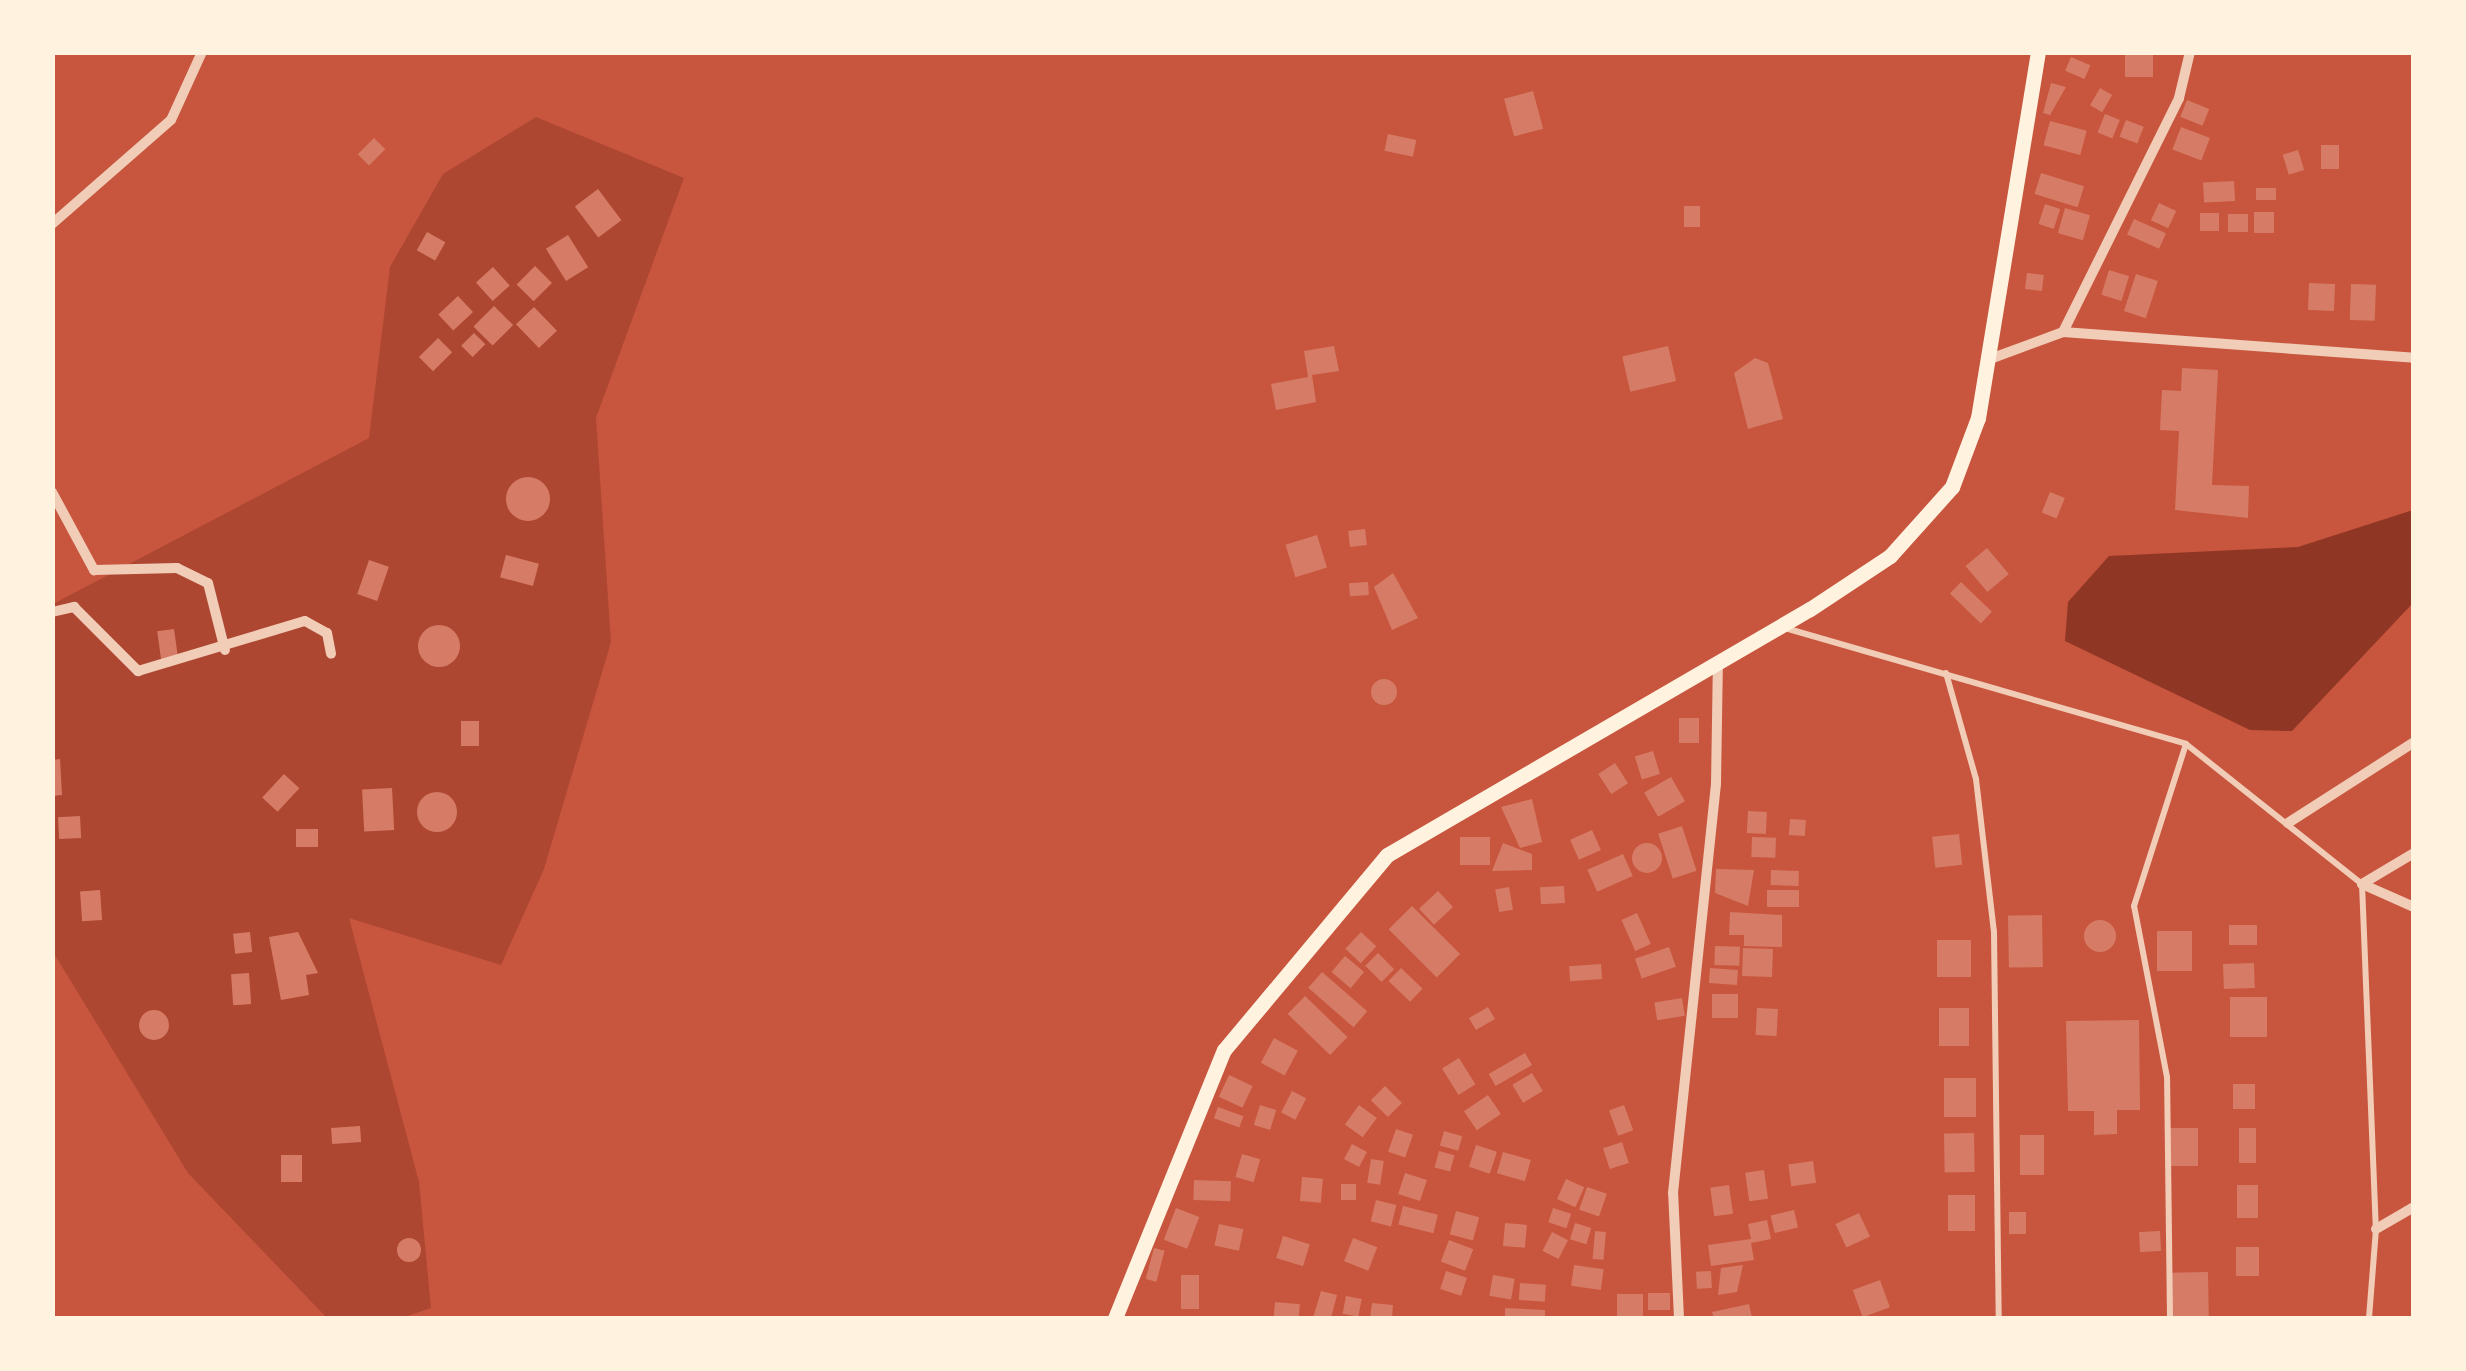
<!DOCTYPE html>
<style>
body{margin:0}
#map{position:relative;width:2466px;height:1371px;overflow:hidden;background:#c8553d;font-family:"Alegreya Sans",sans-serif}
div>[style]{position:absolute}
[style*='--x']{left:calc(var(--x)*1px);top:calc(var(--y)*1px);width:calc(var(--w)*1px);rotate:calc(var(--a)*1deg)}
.green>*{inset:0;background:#ae4732}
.water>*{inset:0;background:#8f3625}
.building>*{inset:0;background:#d67c66;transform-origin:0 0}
.round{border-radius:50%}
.service>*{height:6px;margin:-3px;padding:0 3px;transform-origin:3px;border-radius:3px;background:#f1ccb7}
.minor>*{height:10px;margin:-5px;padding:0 5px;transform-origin:5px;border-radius:5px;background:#f1ccb7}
.secondary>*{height:15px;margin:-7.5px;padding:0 7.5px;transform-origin:7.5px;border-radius:7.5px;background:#fff3e0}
span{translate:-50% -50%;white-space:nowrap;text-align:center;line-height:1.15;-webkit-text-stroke:9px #fff3e0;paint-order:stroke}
.frame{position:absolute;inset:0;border:55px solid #fff3e0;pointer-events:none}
</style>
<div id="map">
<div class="green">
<div style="clip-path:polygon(536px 117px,684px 178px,596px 418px,611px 642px,544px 869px,501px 965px,349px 918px,419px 1182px,431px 1308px,402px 1318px,327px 1318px,188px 1173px,53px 952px,53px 604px,369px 438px,390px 267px,443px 174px)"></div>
</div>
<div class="water">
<div style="clip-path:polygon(2413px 510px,2413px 603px,2292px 731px,2250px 730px,2065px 641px,2068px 602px,2109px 556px,2298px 547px)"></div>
</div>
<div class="building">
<div style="left:2153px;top:54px;width:23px;height:28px;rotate:90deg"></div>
<div style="left:2071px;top:57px;width:21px;height:15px;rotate:23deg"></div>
<div style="clip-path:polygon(2051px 83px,2066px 87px,2050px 115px,2043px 113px)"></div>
<div style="left:2100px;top:88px;width:14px;height:20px;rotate:30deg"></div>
<div style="left:1533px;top:91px;width:39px;height:30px;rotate:75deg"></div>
<div style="left:2187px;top:100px;width:24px;height:18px;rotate:22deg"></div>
<div style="left:2105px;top:114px;width:16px;height:20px;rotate:22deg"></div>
<div style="left:2126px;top:120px;width:19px;height:18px;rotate:21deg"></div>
<div style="left:2050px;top:121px;width:38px;height:25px;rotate:15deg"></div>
<div style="left:2181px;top:127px;width:31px;height:24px;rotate:21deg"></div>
<div style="left:1388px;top:134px;width:29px;height:17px;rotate:12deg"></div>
<div style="left:374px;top:138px;width:16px;height:23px;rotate:45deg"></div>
<div style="left:2321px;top:145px;width:18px;height:24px"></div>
<div style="left:2298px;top:150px;width:21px;height:16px;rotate:73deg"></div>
<div style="left:2041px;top:173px;width:45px;height:22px;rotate:17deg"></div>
<div style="left:2234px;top:181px;width:20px;height:31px;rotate:87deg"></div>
<div style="left:2256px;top:188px;width:20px;height:12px"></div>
<div style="left:598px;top:189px;width:39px;height:29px;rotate:53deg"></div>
<div style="left:2159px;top:203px;width:19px;height:19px;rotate:25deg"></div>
<div style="left:2045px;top:204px;width:16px;height:21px;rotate:18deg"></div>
<div style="left:1684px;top:206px;width:16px;height:21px"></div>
<div style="left:2065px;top:208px;width:26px;height:26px;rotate:16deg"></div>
<div style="left:2254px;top:212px;width:20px;height:21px"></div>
<div style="left:2200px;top:213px;width:19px;height:18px"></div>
<div style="left:2228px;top:214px;width:20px;height:18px"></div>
<div style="left:2134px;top:219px;width:35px;height:17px;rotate:24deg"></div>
<div style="left:427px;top:232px;width:21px;height:21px;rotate:29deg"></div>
<div style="left:568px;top:235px;width:38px;height:26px;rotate:58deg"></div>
<div style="left:535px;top:266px;width:24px;height:26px;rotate:45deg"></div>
<div style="left:493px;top:267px;width:25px;height:23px;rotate:48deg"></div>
<div style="left:2109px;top:270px;width:21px;height:26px;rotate:17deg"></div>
<div style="left:2027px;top:273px;width:17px;height:16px;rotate:7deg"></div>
<div style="left:2136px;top:274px;width:23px;height:39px;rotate:18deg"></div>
<div style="left:2309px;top:283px;width:26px;height:27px;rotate:2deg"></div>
<div style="left:2351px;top:284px;width:25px;height:36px;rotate:2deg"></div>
<div style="left:458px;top:296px;width:22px;height:27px;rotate:47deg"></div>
<div style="left:494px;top:306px;width:27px;height:29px;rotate:45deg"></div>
<div style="left:534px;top:307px;width:33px;height:25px;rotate:46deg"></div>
<div style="left:474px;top:333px;width:16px;height:18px;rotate:45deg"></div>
<div style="left:438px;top:338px;width:20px;height:27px;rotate:45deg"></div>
<div style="clip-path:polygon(1334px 346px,1339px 371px,1312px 375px,1316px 402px,1276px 410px,1271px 384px,1308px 377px,1304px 351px)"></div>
<div style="left:1668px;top:346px;width:36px;height:47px;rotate:77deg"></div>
<div style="clip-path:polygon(1755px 358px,1768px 363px,1783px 419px,1748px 429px,1734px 373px)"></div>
<div style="clip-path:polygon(2182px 368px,2218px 370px,2212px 485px,2249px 486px,2248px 518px,2175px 510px,2179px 431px,2160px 430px,2162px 390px,2181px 391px)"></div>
<div class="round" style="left:506px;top:477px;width:44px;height:44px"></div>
<div style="left:2050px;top:492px;width:16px;height:22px;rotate:22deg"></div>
<div style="left:1365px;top:529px;width:16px;height:17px;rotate:83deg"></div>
<div style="left:1317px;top:535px;width:34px;height:33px;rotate:73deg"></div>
<div style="left:1987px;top:548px;width:34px;height:28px;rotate:50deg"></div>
<div style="left:506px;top:555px;width:34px;height:23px;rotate:15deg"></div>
<div style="left:369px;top:560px;width:21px;height:36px;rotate:19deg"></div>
<div style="clip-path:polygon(1393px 573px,1418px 618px,1392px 630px,1374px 587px)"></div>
<div style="left:1368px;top:582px;width:13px;height:19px;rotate:86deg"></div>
<div style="left:1961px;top:582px;width:43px;height:16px;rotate:44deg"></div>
<div class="round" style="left:418px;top:625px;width:42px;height:42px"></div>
<div style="left:174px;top:629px;width:30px;height:17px;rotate:82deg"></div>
<div class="round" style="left:1371px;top:679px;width:26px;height:26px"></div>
<div style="left:1699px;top:718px;width:25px;height:20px;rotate:90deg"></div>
<div style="left:461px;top:721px;width:18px;height:25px"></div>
<div style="left:1653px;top:751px;width:24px;height:19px;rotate:73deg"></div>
<div style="clip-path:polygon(60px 759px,62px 795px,52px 796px,52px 760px)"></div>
<div style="left:1615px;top:763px;width:24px;height:20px;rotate:57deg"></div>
<div style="left:284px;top:774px;width:21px;height:32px;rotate:43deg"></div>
<div style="left:1671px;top:777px;width:28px;height:31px;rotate:60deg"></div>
<div style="left:392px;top:788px;width:42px;height:30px;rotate:87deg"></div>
<div class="round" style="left:417px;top:792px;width:40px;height:40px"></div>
<div style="clip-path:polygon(1532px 799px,1542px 842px,1520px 848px,1501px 807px)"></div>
<div style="left:1748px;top:811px;width:19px;height:22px;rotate:3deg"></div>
<div style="left:80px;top:816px;width:22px;height:22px;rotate:87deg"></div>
<div style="left:1790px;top:819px;width:16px;height:16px;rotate:4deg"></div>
<div style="left:1682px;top:826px;width:47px;height:25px;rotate:72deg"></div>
<div style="left:296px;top:829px;width:22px;height:18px"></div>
<div style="left:1592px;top:830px;width:22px;height:24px;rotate:66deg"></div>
<div style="left:1959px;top:834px;width:31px;height:27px;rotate:84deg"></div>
<div style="left:1460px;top:837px;width:30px;height:28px"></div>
<div style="left:1752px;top:837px;width:24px;height:20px;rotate:2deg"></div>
<div style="clip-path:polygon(1503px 843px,1532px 854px,1532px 870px,1492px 871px)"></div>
<div class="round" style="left:1632px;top:843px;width:30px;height:30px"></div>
<div style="left:1623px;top:854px;width:24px;height:39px;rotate:66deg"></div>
<div style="clip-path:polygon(1716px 869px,1754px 870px,1748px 906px,1715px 893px)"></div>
<div style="left:1771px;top:870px;width:28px;height:15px;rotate:2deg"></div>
<div style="left:1564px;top:886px;width:17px;height:24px;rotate:87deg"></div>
<div style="left:1509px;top:887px;width:23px;height:14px;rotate:80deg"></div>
<div style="left:100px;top:890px;width:30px;height:20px;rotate:86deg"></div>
<div style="left:1767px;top:890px;width:32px;height:17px"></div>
<div style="left:1438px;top:891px;width:22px;height:26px;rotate:47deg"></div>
<div style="left:1412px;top:906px;width:68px;height:33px;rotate:45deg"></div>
<div style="clip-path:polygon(1730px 912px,1782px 915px,1782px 947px,1744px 946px,1744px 935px,1729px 935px)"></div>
<div style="left:1637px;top:913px;width:34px;height:17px;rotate:66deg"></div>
<div style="left:2042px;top:915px;width:52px;height:34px;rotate:89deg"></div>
<div class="round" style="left:2084px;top:920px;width:32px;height:32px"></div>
<div style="left:2229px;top:925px;width:28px;height:20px"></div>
<div style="left:2157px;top:931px;width:35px;height:40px"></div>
<div style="left:250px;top:932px;width:20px;height:17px;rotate:84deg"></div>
<div style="clip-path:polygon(298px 932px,318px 973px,306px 975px,309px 995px,281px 1000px,269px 937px)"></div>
<div style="left:1361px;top:932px;width:21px;height:23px;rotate:43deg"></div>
<div style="left:1971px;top:940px;width:37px;height:34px;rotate:90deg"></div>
<div style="left:1715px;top:946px;width:25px;height:19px;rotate:2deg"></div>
<div style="left:1669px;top:947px;width:21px;height:36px;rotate:71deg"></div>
<div style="left:1743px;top:948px;width:30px;height:28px;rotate:2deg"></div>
<div style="left:1378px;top:953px;width:23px;height:18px;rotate:45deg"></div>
<div style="left:1345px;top:956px;width:25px;height:21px;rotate:40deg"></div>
<div style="left:2254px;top:963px;width:25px;height:31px;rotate:88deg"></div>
<div style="left:1601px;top:964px;width:15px;height:32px;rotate:86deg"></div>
<div style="left:1401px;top:968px;width:30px;height:18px;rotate:44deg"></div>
<div style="left:1710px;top:968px;width:28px;height:15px;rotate:4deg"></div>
<div style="left:1322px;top:972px;width:60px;height:21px;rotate:41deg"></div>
<div style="left:249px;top:973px;width:31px;height:18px;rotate:86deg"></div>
<div style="left:1712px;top:994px;width:26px;height:24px"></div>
<div style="left:1305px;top:996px;width:59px;height:25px;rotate:44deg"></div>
<div style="left:2230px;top:997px;width:37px;height:40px"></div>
<div style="left:1682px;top:998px;width:18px;height:28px;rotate:81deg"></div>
<div style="left:1488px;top:1007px;width:14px;height:22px;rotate:60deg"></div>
<div style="left:1757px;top:1008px;width:21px;height:27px;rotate:3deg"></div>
<div style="left:1939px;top:1008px;width:30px;height:38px"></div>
<div class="round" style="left:139px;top:1010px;width:30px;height:30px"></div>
<div style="clip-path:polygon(2139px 1020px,2140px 1110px,2117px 1110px,2117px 1134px,2094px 1135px,2094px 1111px,2068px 1111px,2066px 1021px)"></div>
<div style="left:1274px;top:1038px;width:27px;height:28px;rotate:28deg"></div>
<div style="left:1525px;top:1053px;width:14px;height:42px;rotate:60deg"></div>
<div style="left:1459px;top:1058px;width:31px;height:20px;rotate:58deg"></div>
<div style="left:1532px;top:1073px;width:21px;height:23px;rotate:59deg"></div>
<div style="left:1229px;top:1075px;width:26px;height:24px;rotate:25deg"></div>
<div style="left:1944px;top:1078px;width:32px;height:39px"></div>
<div style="left:2233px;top:1084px;width:22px;height:25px"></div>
<div style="left:1385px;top:1086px;width:24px;height:20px;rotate:45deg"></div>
<div style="left:1292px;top:1091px;width:16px;height:24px;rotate:27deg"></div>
<div style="left:1488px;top:1095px;width:23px;height:29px;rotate:56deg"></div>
<div style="left:1260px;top:1105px;width:17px;height:21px;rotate:17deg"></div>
<div style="left:1359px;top:1105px;width:22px;height:24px;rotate:36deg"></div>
<div style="left:1624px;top:1105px;width:27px;height:16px;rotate:70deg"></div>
<div style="left:1218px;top:1107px;width:27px;height:12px;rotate:20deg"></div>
<div style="left:360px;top:1126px;width:16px;height:29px;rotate:86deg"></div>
<div style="left:2198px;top:1128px;width:38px;height:29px;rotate:90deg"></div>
<div style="left:2239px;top:1128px;width:17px;height:35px"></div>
<div style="left:1396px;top:1129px;width:18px;height:24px;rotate:19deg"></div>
<div style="left:1444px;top:1131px;width:19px;height:15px;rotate:16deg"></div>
<div style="left:1974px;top:1133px;width:39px;height:30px;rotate:89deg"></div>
<div style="left:2020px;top:1135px;width:24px;height:40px"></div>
<div style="left:1622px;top:1142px;width:22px;height:20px;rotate:72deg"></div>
<div style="left:1352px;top:1144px;width:17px;height:17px;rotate:28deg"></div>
<div style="left:1476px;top:1145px;width:22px;height:23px;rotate:18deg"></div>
<div style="left:1439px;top:1151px;width:16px;height:17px;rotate:15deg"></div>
<div style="left:1503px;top:1152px;width:29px;height:22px;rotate:16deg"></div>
<div style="left:1242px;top:1154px;width:19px;height:24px;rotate:16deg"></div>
<div style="left:281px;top:1155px;width:21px;height:27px"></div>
<div style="left:1371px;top:1159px;width:13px;height:24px;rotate:9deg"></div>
<div style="left:1813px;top:1161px;width:22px;height:25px;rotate:82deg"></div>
<div style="left:1764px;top:1170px;width:29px;height:19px;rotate:82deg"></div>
<div style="left:1405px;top:1173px;width:23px;height:22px;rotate:18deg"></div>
<div style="left:1302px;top:1177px;width:21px;height:24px;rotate:5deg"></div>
<div style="left:1566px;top:1179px;width:20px;height:22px;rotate:24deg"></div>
<div style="left:1194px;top:1180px;width:37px;height:20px;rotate:2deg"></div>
<div style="left:1341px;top:1184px;width:15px;height:16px"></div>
<div style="left:1729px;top:1185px;width:29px;height:19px;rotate:82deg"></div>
<div style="left:2237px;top:1185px;width:21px;height:33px"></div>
<div style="left:1587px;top:1187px;width:21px;height:24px;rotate:19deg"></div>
<div style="left:1975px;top:1195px;width:36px;height:27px;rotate:90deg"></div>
<div style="left:1376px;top:1200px;width:21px;height:22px;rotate:14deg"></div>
<div style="left:1403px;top:1206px;width:36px;height:19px;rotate:14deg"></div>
<div style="left:1176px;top:1208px;width:25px;height:34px;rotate:21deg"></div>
<div style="left:1553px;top:1208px;width:19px;height:15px;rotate:18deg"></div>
<div style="left:1794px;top:1210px;width:18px;height:24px;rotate:77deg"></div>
<div style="left:1456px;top:1211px;width:24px;height:24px;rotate:15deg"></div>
<div style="left:2026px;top:1212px;width:22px;height:17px;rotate:90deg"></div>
<div style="left:1859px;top:1213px;width:26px;height:26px;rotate:65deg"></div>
<div style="clip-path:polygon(1767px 1220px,1771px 1239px,1751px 1243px,1754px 1260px,1711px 1266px,1708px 1245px,1751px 1239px,1748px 1224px)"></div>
<div style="left:1505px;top:1223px;width:22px;height:23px;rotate:5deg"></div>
<div style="left:1575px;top:1223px;width:17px;height:17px;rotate:17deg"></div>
<div style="left:1219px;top:1224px;width:25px;height:22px;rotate:12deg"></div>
<div style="left:1595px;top:1231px;width:11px;height:28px;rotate:5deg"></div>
<div style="left:2160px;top:1231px;width:20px;height:21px;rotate:87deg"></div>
<div style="left:1552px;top:1232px;width:18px;height:21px;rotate:27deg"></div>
<div style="left:1283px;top:1236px;width:28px;height:23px;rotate:17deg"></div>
<div class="round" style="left:397px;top:1238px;width:24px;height:24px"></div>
<div style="left:1353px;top:1238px;width:26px;height:25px;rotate:21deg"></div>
<div style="left:1449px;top:1240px;width:26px;height:23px;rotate:21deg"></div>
<div style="left:2236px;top:1247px;width:23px;height:29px"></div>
<div style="left:1154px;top:1248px;width:11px;height:32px;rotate:15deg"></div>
<div style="left:1574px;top:1265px;width:30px;height:21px;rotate:8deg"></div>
<div style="clip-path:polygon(1743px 1265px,1737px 1292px,1718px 1295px,1721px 1268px)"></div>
<div style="left:1446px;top:1271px;width:22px;height:19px;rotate:18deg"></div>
<div style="left:1711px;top:1271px;width:17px;height:15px;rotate:87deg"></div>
<div style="left:2208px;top:1272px;width:46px;height:37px;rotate:89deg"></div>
<div style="left:1181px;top:1275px;width:18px;height:34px"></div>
<div style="left:1493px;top:1275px;width:22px;height:21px;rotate:10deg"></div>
<div style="left:1880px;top:1280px;width:29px;height:29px;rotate:70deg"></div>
<div style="left:1520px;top:1283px;width:26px;height:17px;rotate:4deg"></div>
<div style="clip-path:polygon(1321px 1291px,1337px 1295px,1331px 1318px,1313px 1318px)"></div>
<div style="left:1648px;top:1293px;width:22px;height:17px"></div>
<div style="left:1617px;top:1294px;width:26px;height:24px"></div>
<div style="left:1346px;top:1296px;width:16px;height:18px;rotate:11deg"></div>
<div style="left:1275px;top:1302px;width:25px;height:16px;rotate:5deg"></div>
<div style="clip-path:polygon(1372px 1303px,1393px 1305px,1392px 1318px,1370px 1318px)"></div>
<div style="clip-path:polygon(1749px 1304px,1752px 1318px,1714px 1318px,1712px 1312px)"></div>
<div style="clip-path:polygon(1505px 1308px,1545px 1310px,1545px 1318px,1505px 1318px)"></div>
</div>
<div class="service">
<div style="--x:1785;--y:628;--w:417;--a:16.1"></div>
<div style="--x:2186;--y:744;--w:225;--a:38.5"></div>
<div style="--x:2362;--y:884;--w:345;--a:87.7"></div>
<div style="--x:2376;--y:1229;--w:89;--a:94.5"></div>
<div style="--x:1946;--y:673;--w:110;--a:74.2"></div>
<div style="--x:1976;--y:779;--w:154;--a:83.3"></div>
<div style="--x:1994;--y:932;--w:386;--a:89.3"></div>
<div style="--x:2170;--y:1318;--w:241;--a:-90.7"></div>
<div style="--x:2167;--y:1077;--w:174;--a:-100.9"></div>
<div style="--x:2134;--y:906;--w:170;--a:-72.2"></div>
</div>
<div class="minor">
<div style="--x:52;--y:224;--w:158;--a:-41.2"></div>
<div style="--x:171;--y:120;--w:75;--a:-65.5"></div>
<div style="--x:2063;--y:332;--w:352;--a:4.2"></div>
<div style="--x:1990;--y:359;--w:78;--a:-20.3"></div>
<div style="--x:2063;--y:332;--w:261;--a:-63.6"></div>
<div style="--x:2179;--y:98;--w:47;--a:-76.6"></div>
<div style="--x:52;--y:492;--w:89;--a:61.7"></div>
<div style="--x:94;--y:570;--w:83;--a:-1.4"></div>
<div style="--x:177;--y:568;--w:34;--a:26"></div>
<div style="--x:208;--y:583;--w:69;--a:75.8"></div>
<div style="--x:52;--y:612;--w:23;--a:-13"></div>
<div style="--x:74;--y:607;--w:91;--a:45"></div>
<div style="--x:138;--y:671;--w:174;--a:-16.7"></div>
<div style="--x:305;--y:621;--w:25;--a:29"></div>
<div style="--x:327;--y:633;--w:21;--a:79"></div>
<div style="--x:2288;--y:823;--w:150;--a:-32.7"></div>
<div style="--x:2362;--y:884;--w:61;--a:-30.8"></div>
<div style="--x:2362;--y:884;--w:57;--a:23.9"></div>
<div style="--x:2376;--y:1229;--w:44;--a:-30.1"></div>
<div style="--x:1679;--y:1318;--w:125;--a:-92.7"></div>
<div style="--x:1673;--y:1193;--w:411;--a:-84"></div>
<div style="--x:1716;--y:784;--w:121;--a:-89.1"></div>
</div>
<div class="secondary">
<div style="--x:1115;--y:1318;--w:289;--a:-67.9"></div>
<div style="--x:1224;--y:1050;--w:254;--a:-50.1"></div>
<div style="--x:1387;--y:855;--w:489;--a:-30.2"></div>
<div style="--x:1810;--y:609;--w:96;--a:-33.5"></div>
<div style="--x:1890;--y:556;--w:93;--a:-48.1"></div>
<div style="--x:1952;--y:487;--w:74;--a:-69.4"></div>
<div style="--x:1978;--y:418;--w:371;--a:-80.7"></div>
</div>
<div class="frame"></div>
</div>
